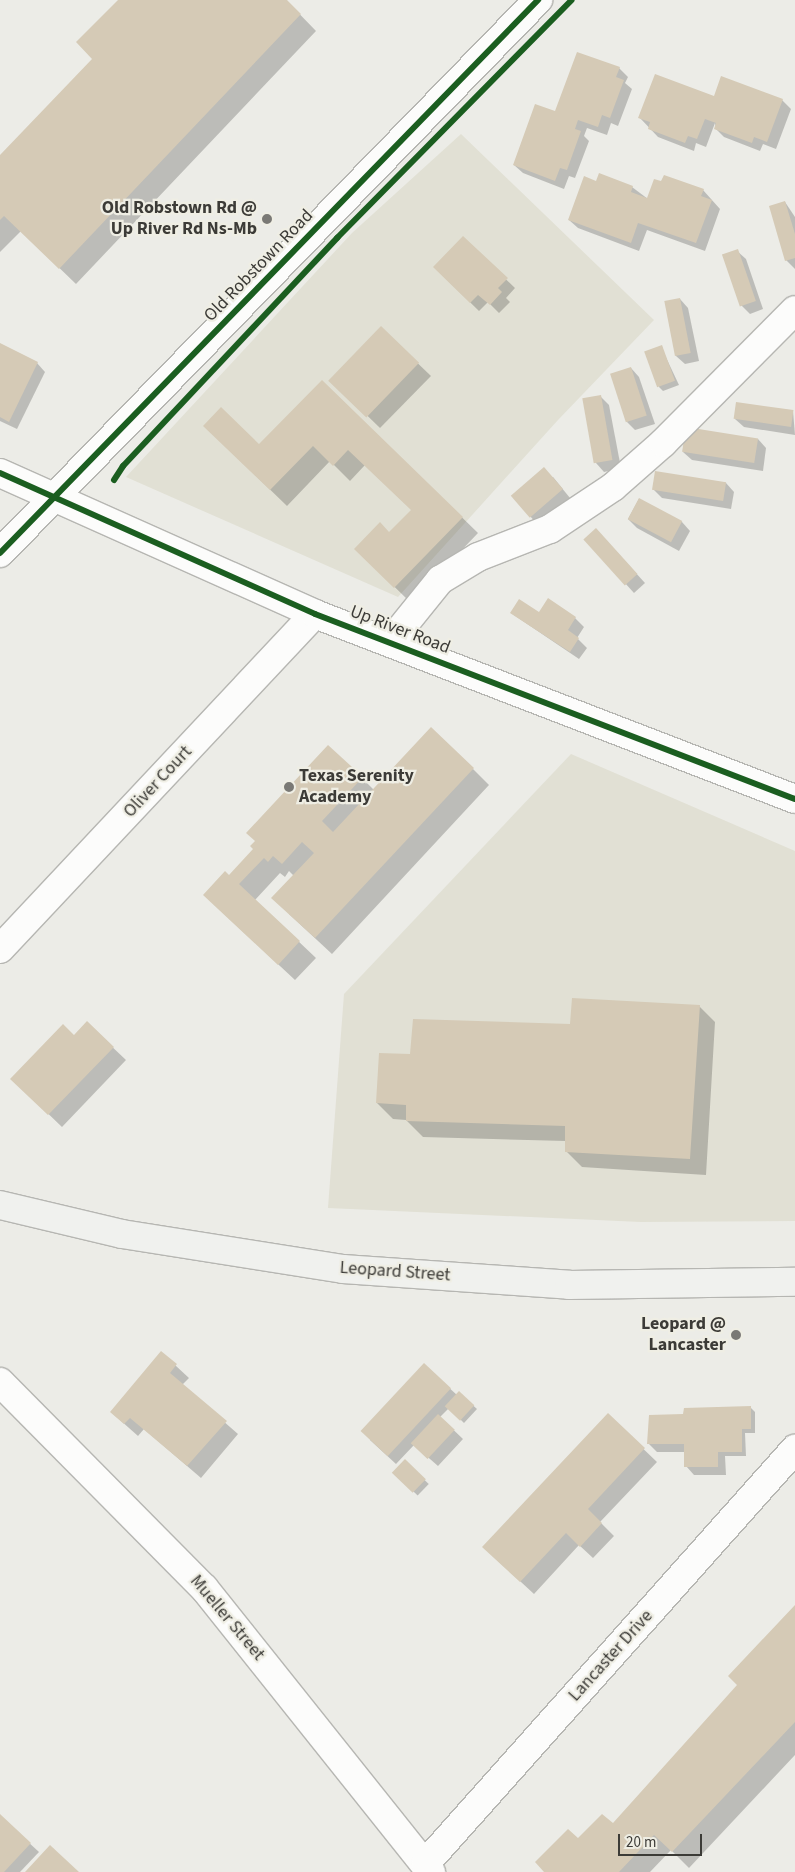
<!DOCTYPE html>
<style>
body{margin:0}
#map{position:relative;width:795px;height:1872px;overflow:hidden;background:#ecece7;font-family:"Source Sans 3",sans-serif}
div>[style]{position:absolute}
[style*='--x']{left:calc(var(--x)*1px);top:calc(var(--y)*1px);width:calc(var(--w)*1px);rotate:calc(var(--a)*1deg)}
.built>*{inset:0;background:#e1e0d4}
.shadow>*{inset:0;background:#0003;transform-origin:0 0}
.building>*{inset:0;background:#d5cab6;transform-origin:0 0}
.roads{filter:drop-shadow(1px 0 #b6b6b2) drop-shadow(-1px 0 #b6b6b2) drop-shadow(0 1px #b6b6b2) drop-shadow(0 -1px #b6b6b2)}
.minor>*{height:28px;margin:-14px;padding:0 14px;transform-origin:14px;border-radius:14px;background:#fcfcfb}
.tertiary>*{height:28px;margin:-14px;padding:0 14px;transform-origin:14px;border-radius:14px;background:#fcfcfb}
.secondary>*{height:28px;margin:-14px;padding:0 14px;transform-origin:14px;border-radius:14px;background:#f0f1ee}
.cycleway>*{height:6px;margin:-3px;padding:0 3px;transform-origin:3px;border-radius:3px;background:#1b5e20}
.dots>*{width:14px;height:14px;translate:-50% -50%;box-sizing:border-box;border:2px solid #efeee4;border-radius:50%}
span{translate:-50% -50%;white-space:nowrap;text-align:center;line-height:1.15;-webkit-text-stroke:4.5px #efeee4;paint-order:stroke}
.poi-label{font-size:18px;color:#3c3b37;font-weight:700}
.right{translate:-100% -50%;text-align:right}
.left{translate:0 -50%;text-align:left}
.street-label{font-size:18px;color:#3c3b37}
.scale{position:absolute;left:618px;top:1834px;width:84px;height:22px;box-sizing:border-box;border:2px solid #3c3b37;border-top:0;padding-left:6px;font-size:15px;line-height:18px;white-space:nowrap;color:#3c3b37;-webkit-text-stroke:4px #efeee4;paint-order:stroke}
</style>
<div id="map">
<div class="built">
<div style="clip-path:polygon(461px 134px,654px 320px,558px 420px,398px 597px,126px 477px,352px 233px)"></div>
<div style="clip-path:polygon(571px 754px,795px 851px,795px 1221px,641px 1222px,328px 1208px,344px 994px)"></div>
</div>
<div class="shadow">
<div style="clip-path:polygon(120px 0,286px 0,316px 31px,76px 284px,21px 231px,0 252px,0 157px,94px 59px)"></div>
<div style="clip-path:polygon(619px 68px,628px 77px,625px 83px,632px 89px,618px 126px,611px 123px,607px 135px,587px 128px,584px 136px,589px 141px,575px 178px,569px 176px,564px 189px,523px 173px,514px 165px,556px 113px)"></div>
<div style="clip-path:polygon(715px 97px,782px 100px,791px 109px,776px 149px,763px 144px,760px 151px,724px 137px,716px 129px,715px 123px,706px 147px,696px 143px,694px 151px,658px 137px,640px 118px)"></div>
<div style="clip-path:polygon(597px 182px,632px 187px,648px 199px,703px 190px,720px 209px,705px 251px,647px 230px,639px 251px,578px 228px,569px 220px)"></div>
<div style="clip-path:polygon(785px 202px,795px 217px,795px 269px,786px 260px)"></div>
<div style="clip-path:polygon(463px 238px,515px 288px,506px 298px,510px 302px,499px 313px,488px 302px,479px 311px,434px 267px)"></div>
<div style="clip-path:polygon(737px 251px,746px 259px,763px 309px,750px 314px,741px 305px)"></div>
<div style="clip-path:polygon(680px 299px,688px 308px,699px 361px,685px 364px,676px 356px,666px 302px)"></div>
<div style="clip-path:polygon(381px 328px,431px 376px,380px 428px,343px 392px)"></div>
<div style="clip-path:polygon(0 344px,37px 363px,45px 372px,17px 429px,0 421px)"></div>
<div style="clip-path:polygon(661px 347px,679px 385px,663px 391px,659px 387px)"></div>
<div style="clip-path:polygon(631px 368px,639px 377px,655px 424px,635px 430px,627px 422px)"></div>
<div style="clip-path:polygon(322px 381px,478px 533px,411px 603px,356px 549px,389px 534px,412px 510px,365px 465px,350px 481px,330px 461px,287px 506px,221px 442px,259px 446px)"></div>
<div style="clip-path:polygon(601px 397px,609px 405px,621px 468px,604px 472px,596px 463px)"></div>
<div style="clip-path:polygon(793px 411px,795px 435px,744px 427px,735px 419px)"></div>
<div style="clip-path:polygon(758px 439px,766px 448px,763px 471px,692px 460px,683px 452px)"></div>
<div style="clip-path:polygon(553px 477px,570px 498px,538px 525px,512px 496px)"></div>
<div style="clip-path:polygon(726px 483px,734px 492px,731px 509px,662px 498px,653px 489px)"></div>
<div style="clip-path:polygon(639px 499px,682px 522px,690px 531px,679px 551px,637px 528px,628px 519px)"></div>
<div style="clip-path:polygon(604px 538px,645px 583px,634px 593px,585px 539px)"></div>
<div style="clip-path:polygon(511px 613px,575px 618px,584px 627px,577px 638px,587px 648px,579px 659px)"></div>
<div style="clip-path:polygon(473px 769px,489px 785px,332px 954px,289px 914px,294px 876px,289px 871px,285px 877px,280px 873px,255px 900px,316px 958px,295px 980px,221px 911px,229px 877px,362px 778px,374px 790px)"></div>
<div style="clip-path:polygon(699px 1006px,715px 1022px,706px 1175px,582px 1167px,566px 1151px,566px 1141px,423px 1137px,406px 1120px,393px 1119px,377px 1103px,411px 1056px)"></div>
<div style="clip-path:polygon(87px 1023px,126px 1060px,62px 1127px,12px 1079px,74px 1037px)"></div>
<div style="clip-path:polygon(162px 1353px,189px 1378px,182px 1385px,238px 1434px,201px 1478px,144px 1429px,138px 1436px,111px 1412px)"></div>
<div style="clip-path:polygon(424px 1365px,457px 1395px,459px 1393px,477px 1409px,464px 1423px,449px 1408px,440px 1417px,463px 1439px,438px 1466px,414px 1445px,396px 1464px,370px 1440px)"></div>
<div style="clip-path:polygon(751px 1408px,755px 1412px,755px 1433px,745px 1433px,746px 1456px,725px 1456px,726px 1475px,694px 1475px,686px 1466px,685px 1452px,657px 1452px,648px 1443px,684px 1416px)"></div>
<div style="clip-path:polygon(608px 1415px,657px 1462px,600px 1522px,614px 1536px,593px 1558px,579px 1545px,534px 1594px,496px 1559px)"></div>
<div style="left:405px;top:1461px;width:33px;height:16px;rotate:44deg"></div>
<div style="clip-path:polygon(795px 1607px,795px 1755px,689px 1868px,671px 1850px,650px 1872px,546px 1872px,578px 1840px,613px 1825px,739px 1685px)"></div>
<div style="clip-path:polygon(0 1816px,39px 1852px,20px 1872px,0 1872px)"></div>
</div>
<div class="building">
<div style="clip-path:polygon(118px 0,287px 0,301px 14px,59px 269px,4px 216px,0 220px,0 155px,92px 59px,76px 42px)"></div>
<div style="clip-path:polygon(577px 52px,620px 67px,616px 77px,624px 80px,610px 118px,602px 115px,598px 127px,578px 120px,575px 129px,581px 131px,567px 170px,560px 168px,555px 181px,513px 165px,535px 104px,555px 111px)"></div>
<div style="clip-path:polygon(655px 74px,714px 96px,721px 76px,783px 99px,767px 142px,754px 137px,752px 143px,714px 129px,716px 123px,705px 119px,697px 139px,688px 136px,685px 143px,648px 129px,650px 122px,638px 118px)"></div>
<div style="clip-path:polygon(599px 173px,633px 186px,631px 192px,647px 198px,654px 179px,661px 181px,664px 175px,704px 189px,701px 196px,712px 200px,696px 243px,638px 223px,631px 243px,568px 220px,584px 176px,596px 181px)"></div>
<div style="clip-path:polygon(785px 201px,795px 234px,795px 258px,785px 261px,769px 206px)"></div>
<div style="clip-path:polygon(463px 236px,508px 278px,498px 288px,502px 292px,490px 305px,478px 295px,470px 303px,433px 267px)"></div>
<div style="left:738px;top:249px;width:55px;height:17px;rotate:71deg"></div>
<div style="left:680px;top:298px;width:56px;height:16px;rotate:79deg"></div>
<div style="left:381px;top:326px;width:53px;height:76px;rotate:44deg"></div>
<div style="clip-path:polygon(0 343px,38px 362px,9px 422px,0 417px)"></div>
<div style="left:662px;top:345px;width:38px;height:19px;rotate:70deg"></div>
<div style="left:631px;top:367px;width:51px;height:22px;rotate:72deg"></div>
<div style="clip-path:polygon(322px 380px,463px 517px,394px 588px,354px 549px,380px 522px,389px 532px,411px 510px,348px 450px,333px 466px,313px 446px,270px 490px,203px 426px,221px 407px,259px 444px)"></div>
<div style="left:601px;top:395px;width:66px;height:19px;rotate:80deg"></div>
<div style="left:736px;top:402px;width:58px;height:17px;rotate:8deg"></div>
<div style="left:686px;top:427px;width:73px;height:25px;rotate:9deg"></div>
<div style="left:544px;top:467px;width:29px;height:44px;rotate:49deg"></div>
<div style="left:655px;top:471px;width:72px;height:19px;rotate:9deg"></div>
<div style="left:639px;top:498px;width:49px;height:24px;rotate:28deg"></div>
<div style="left:596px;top:528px;width:62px;height:17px;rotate:48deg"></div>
<div style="clip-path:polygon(548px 598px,576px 617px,568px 630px,579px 638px,570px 652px,510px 613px,519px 599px,539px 612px)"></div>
<div style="clip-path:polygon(431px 727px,474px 768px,315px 938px,271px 898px,314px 853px,302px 842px,282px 864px,273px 856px,268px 862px,264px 858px,239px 884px,300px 941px,278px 965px,203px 895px,225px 871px,229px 875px,253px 849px,250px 846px,255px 841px,246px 833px,328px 745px,363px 777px,322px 821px,333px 832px)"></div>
<div style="clip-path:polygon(572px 998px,700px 1005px,690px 1159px,565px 1152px,565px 1126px,406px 1121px,406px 1105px,376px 1103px,379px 1053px,410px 1054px,413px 1019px,570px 1024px)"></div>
<div style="clip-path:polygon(87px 1021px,114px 1047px,48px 1115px,10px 1079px,63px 1024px,74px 1035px)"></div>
<div style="clip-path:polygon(161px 1351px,177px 1364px,170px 1373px,227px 1421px,187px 1466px,130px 1418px,124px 1424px,110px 1412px)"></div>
<div style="left:424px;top:1363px;width:37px;height:93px;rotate:43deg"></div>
<div style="left:459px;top:1391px;width:21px;height:21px;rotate:43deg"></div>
<div style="clip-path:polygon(751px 1406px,751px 1429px,742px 1429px,742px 1452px,718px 1452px,718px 1467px,684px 1467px,684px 1444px,647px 1444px,649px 1415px,683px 1414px,684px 1408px)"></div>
<div style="clip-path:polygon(608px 1413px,645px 1448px,588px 1509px,602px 1523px,580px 1547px,566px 1533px,520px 1582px,482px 1547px)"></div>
<div style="left:438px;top:1414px;width:23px;height:40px;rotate:43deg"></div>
<div style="left:405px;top:1459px;width:29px;height:19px;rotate:44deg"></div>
<div style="clip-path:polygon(795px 1605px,795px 1722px,672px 1852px,654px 1835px,619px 1872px,544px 1872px,535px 1862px,568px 1829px,578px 1838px,602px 1814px,613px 1823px,737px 1685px,728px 1676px)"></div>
<div style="clip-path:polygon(0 1814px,31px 1843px,4px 1872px,0 1872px)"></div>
<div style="clip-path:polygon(50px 1845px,79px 1872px,25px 1872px)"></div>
</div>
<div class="roads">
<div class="minor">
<div style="--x:390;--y:642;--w:80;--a:-51.1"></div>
<div style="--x:440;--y:580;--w:44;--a:-31.2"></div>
<div style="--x:478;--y:557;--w:77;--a:-21.3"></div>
<div style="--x:550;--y:529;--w:76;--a:-33.7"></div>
<div style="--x:613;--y:487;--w:67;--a:-41.3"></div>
<div style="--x:663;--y:443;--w:187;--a:-45.2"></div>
<div style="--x:0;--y:949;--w:460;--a:-46.8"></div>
<div style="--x:0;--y:1382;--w:290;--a:45.3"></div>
<div style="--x:204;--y:1588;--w:364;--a:51.4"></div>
<div style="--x:426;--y:1863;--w:555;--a:-48.29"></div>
</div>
<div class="tertiary">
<div style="--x:0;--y:473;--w:345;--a:24.1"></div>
<div style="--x:315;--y:614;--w:514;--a:21.08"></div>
<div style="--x:0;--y:553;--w:772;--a:-45.79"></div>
</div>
<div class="secondary">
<div style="--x:0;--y:1205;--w:125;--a:13.4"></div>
<div style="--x:122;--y:1234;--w:224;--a:9"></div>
<div style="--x:343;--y:1269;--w:227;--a:4"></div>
<div style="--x:569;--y:1285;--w:226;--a:-0.8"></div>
</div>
</div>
<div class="cycleway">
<div style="--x:0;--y:473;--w:345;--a:24.1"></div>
<div style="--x:315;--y:614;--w:514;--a:21.08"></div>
<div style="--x:114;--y:480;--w:17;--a:-57"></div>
<div style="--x:123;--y:466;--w:313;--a:-46.8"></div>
<div style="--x:337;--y:238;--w:334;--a:-45.4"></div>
<div style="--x:0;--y:553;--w:772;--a:-45.79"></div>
</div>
<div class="dots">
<div style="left:267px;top:219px;background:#7a7975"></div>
<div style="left:289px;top:787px;background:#7a7975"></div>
<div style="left:736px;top:1335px;background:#7a7975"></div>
</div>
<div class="poi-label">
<span class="right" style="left:257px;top:219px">Old Robstown Rd @<br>Up River Rd Ns-Mb</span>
<span class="left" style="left:299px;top:787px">Texas Serenity<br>Academy</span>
<span class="right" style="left:726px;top:1335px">Leopard @<br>Lancaster</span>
</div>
<div class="street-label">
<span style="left:259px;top:266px;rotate:-46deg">Old Robstown Road</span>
<span style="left:400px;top:630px;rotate:21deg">Up River Road</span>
<span style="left:158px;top:782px;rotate:-47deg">Oliver Court</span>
<span style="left:395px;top:1272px;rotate:4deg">Leopard Street</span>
<span style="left:227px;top:1618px;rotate:50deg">Mueller Street</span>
<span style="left:611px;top:1656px;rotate:-48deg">Lancaster Drive</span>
</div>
<div class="scale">20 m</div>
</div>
